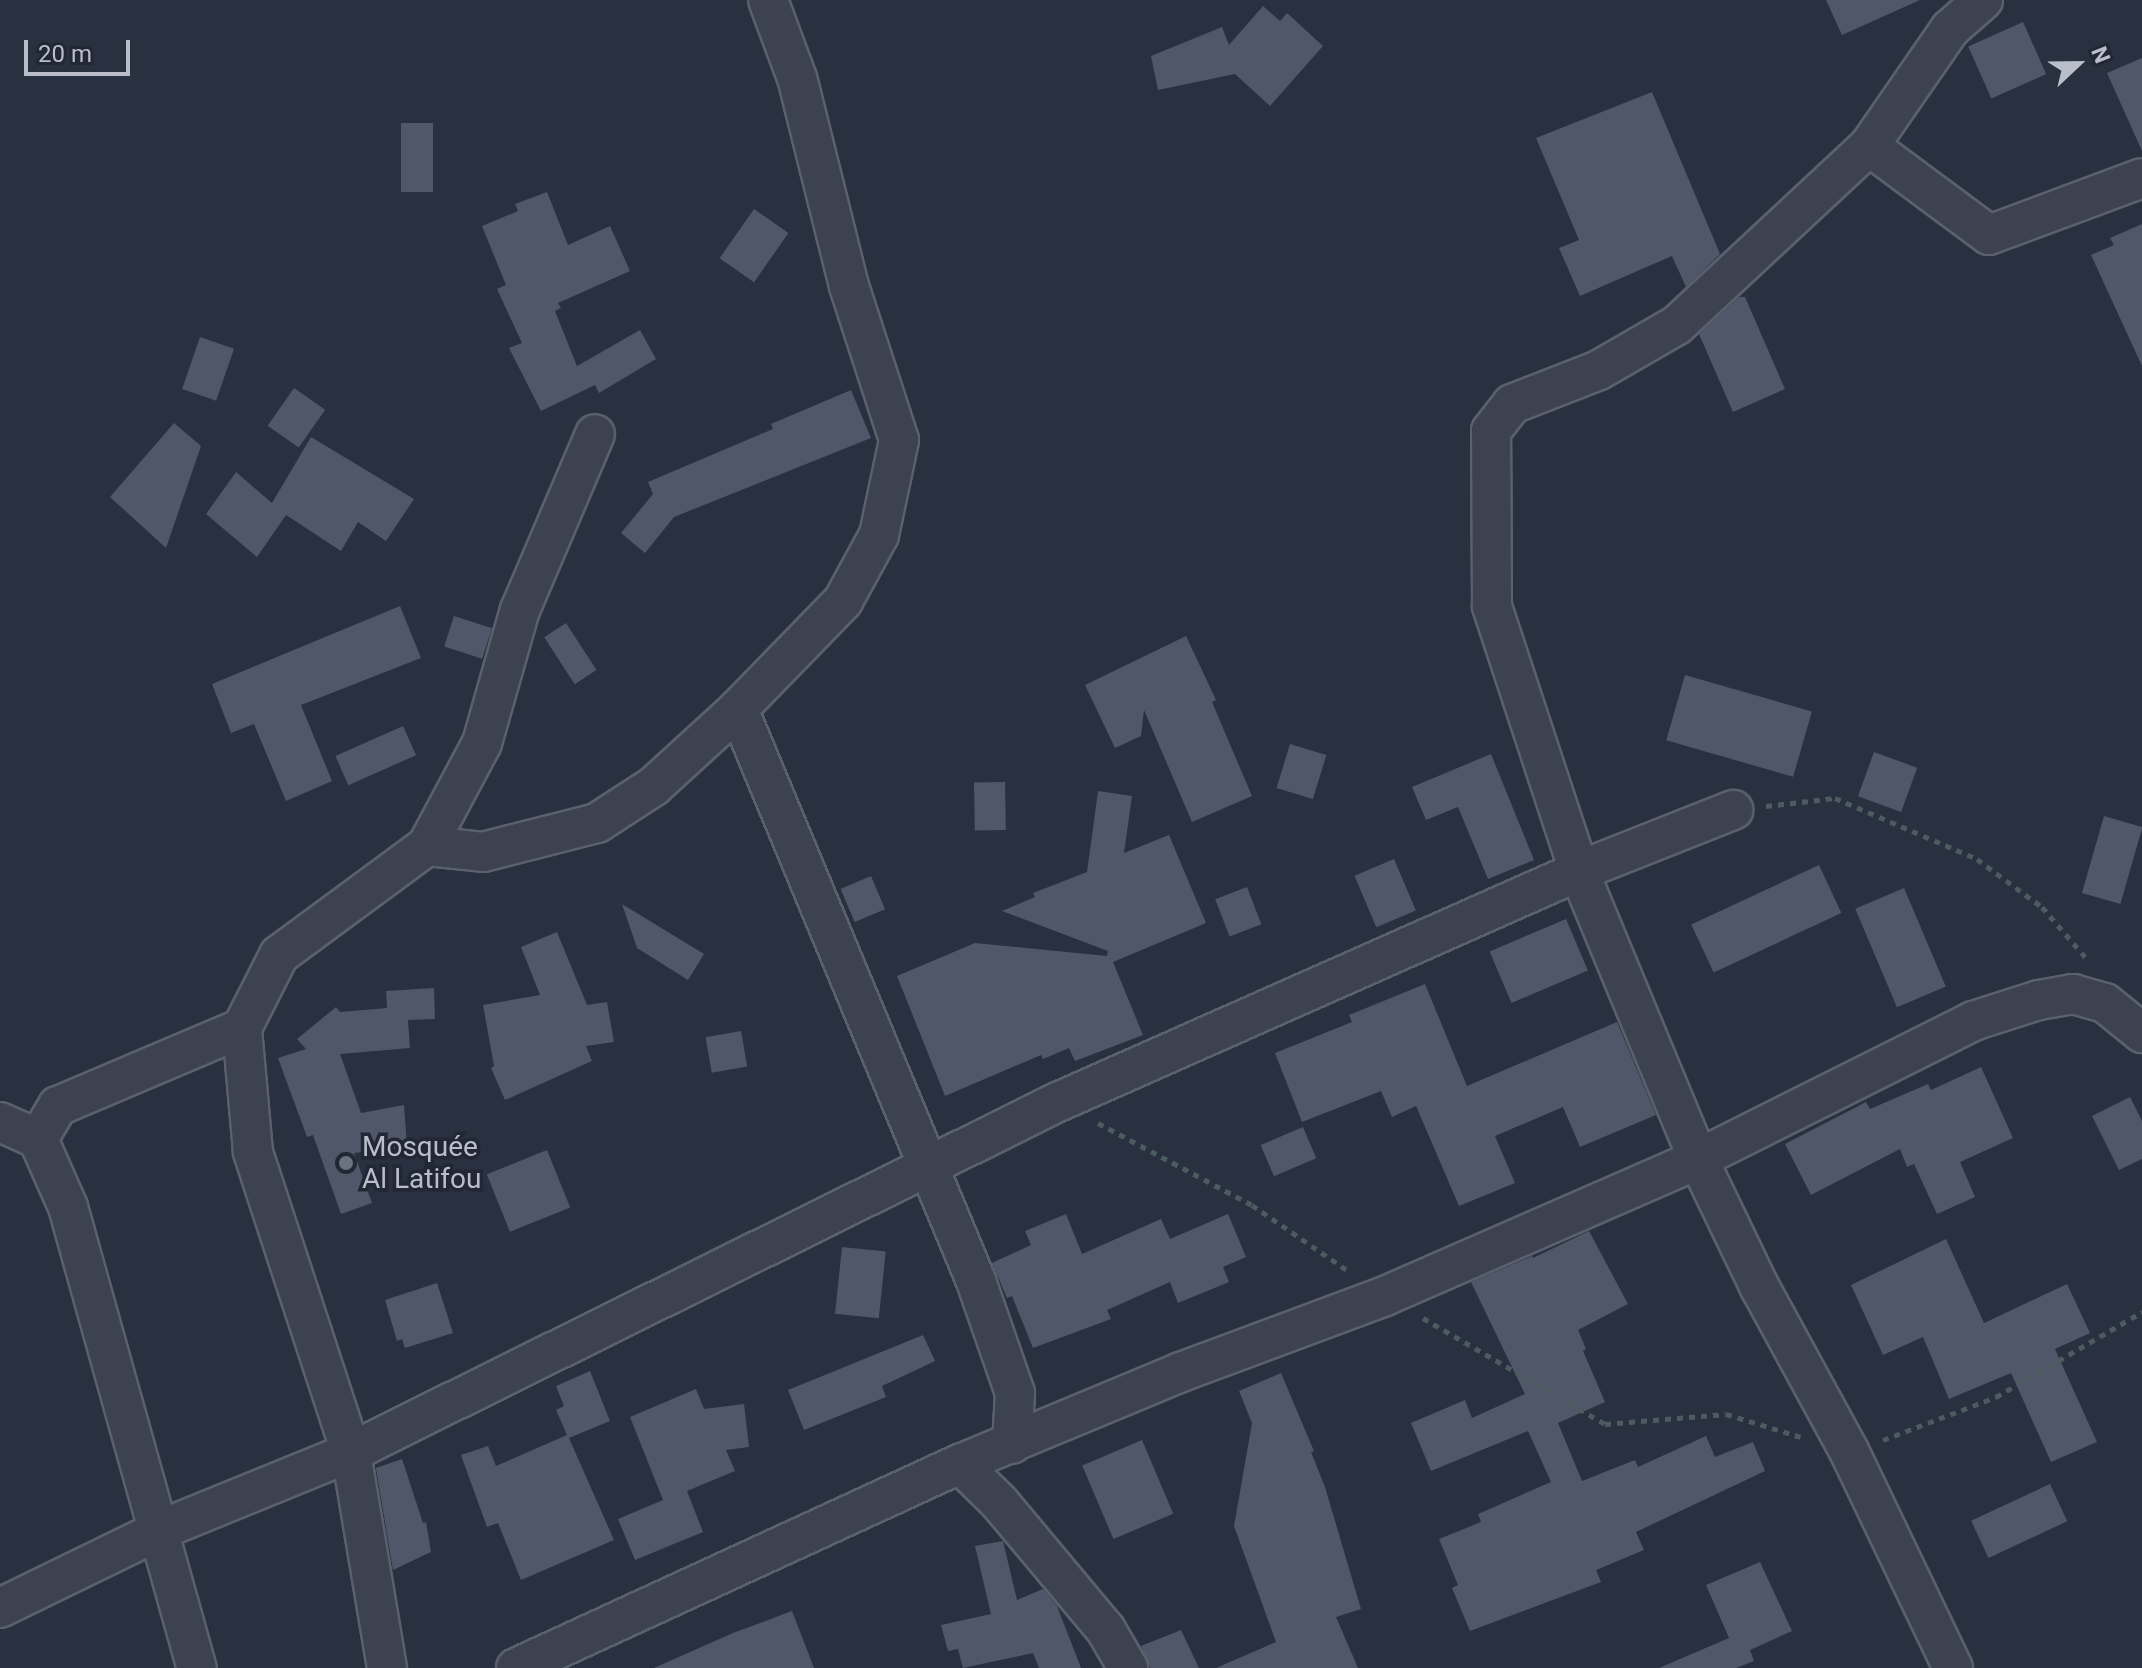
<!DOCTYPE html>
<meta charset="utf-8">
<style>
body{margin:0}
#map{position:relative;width:2142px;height:1668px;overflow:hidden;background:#293040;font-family:Roboto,sans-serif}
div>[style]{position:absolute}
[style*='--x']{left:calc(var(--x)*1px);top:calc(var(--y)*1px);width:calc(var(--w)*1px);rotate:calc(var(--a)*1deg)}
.building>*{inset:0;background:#4f5768;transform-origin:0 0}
.path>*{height:5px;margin-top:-2.5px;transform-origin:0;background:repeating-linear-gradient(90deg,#4b5b60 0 6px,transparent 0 12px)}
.roads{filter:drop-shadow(2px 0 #5b606d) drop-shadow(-2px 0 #5b606d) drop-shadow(0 2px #5b606d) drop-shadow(0 -2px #5b606d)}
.street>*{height:38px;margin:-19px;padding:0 19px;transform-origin:19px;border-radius:19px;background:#3d4250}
.dots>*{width:22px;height:22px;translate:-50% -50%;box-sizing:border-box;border:4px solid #222735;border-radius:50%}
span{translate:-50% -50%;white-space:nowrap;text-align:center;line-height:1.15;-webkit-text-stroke:7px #222735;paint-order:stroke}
.poi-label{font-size:28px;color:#babeca}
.left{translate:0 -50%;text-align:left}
.north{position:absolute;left:2038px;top:24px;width:80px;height:80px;-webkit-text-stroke:6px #222735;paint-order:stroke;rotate:68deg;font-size:22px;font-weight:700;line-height:32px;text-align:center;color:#babeca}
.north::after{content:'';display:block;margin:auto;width:28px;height:36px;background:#babeca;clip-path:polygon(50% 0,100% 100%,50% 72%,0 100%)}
.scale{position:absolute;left:24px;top:40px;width:106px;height:36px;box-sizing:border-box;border:4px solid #babeca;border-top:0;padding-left:10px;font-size:24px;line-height:28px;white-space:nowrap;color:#babeca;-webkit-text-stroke:6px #222735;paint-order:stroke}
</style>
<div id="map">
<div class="building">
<div style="clip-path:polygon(1826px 0,1920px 0,1842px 35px)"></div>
<div style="clip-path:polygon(1263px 6px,1280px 21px,1287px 13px,1323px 46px,1270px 106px,1235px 74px,1158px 90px,1151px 56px,1222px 27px,1229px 45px)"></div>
<div style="left:2023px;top:22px;width:57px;height:60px;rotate:66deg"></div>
<div style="clip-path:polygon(2142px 58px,2142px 151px,2107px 73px)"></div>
<div style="clip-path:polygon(1652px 92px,1720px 254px,1686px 287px,1672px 256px,1580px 296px,1559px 248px,1579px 240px,1536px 138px)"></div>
<div style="left:401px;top:123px;width:32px;height:69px"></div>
<div style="clip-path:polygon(547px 192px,568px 245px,610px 226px,630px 271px,558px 303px,561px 308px,555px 311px,577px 366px,640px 330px,656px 359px,599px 393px,595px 385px,541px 411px,509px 348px,522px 343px,497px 289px,506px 285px,482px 226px,518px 211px,515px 204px)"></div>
<div style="left:754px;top:209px;width:42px;height:60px;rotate:35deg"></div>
<div style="clip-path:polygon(2142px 224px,2142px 366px,2091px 255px,2114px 245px,2110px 238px)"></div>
<div style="clip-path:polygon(1739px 297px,1745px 297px,1785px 389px,1733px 412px,1699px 334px)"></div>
<div style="left:200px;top:337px;width:36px;height:55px;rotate:19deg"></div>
<div style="left:294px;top:388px;width:38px;height:46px;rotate:35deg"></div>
<div style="clip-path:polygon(851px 390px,871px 438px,674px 517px,645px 553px,621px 533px,653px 494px,648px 482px,773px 429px,771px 424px)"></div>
<div style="clip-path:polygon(174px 423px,201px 446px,166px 548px,110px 497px)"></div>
<div style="clip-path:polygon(311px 437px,414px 499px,386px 541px,358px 522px,341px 551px,286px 515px,257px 557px,206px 514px,236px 472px,272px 503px)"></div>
<div style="clip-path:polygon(400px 606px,421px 658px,301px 705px,332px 781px,286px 801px,254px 724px,231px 733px,212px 684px)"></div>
<div style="left:454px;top:616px;width:40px;height:32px;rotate:18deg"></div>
<div style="left:566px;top:623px;width:56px;height:26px;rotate:57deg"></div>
<div style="clip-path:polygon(1186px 636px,1216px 700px,1212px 702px,1252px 796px,1192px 822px,1144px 710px,1141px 736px,1115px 748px,1085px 685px)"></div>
<div style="left:1685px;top:675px;width:132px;height:68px;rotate:16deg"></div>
<div style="left:403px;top:726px;width:32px;height:74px;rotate:66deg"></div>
<div style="left:1290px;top:744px;width:38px;height:46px;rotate:17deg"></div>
<div style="left:1874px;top:752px;width:46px;height:47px;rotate:20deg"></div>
<div style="clip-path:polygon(1491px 754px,1534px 860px,1488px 879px,1458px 807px,1426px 820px,1412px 787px)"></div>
<div style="left:1005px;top:782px;width:48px;height:31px;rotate:89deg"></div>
<div style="clip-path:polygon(1098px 791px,1132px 796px,1124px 853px,1169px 835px,1206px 923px,1113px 962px,1143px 1035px,1075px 1061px,1069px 1048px,1043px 1059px,1041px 1055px,945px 1096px,897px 976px,975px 943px,1107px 956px,1108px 951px,1002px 911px,1035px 897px,1033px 893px,1087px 872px)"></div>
<div style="left:2104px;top:816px;width:40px;height:80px;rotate:16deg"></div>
<div style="left:1394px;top:859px;width:56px;height:43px;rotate:67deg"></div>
<div style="left:1819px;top:865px;width:53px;height:141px;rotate:65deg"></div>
<div style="left:871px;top:876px;width:36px;height:33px;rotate:67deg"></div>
<div style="left:1247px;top:887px;width:40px;height:34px;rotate:69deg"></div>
<div style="left:1904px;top:888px;width:107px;height:53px;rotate:67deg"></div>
<div style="clip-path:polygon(622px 904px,704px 954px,688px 980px,637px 948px)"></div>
<div style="left:1566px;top:919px;width:56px;height:83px;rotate:67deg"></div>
<div style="clip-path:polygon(557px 932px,587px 1005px,607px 1002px,614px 1042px,586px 1046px,592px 1061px,505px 1100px,491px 1068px,494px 1066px,483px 1005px,540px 995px,521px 947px)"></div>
<div style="clip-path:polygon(1425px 984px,1467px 1086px,1617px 1022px,1656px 1115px,1580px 1147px,1563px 1107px,1495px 1136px,1515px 1183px,1459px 1206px,1416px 1106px,1392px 1117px,1381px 1091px,1302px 1122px,1275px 1053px,1352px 1022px,1349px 1015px)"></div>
<div style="clip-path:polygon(434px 988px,435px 1019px,408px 1020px,410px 1048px,340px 1054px,361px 1113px,404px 1105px,407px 1147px,354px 1153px,372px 1203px,341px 1214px,313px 1135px,307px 1137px,278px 1058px,306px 1049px,297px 1039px,336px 1007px,340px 1012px,387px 1008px,386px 991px)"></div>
<div style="left:741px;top:1031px;width:36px;height:36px;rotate:80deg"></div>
<div style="clip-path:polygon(1981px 1067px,2013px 1138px,1960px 1162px,1975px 1197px,1937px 1214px,1914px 1164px,1907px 1167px,1900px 1149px,1811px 1195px,1785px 1144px,1866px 1102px,1870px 1109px,1928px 1084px,1931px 1090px)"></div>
<div style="clip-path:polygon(2130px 1097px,2142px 1121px,2142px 1159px,2119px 1170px,2092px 1116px)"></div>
<div style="left:1303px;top:1127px;width:34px;height:46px;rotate:67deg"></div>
<div style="left:547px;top:1150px;width:62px;height:65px;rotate:68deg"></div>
<div style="clip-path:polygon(1066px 1214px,1082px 1254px,1161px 1219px,1170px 1239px,1228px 1214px,1246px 1257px,1223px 1267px,1229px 1282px,1178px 1303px,1170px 1282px,1107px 1310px,1111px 1319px,1033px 1348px,1012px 1296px,1007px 1298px,992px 1263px,1031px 1245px,1025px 1231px)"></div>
<div style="clip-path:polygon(1589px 1231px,1628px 1304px,1578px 1330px,1586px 1349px,1583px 1351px,1605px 1402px,1558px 1423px,1582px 1481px,1635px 1460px,1638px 1467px,1706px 1436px,1715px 1457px,1753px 1442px,1765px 1471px,1636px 1532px,1644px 1550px,1596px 1570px,1601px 1582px,1470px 1631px,1452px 1588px,1458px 1585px,1439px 1539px,1481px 1522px,1478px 1514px,1551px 1482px,1528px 1431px,1431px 1471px,1411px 1423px,1465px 1400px,1472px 1418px,1525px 1394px,1471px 1282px,1532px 1256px,1533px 1258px)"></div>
<div style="clip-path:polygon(1946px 1239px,1984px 1323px,2067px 1284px,2090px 1333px,2055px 1349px,2097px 1442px,2051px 1462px,2011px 1373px,1949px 1399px,1923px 1337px,1883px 1355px,1851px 1285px)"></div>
<div style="left:842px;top:1247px;width:44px;height:67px;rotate:6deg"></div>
<div style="clip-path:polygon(437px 1283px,453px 1333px,405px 1348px,402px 1339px,397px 1341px,385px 1300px)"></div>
<div style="clip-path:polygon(923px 1335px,935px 1361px,882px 1386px,886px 1397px,804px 1430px,788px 1390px)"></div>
<div style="clip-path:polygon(590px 1371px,610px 1421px,569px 1438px,614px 1540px,521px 1580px,498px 1523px,487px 1527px,461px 1455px,488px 1446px,496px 1466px,567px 1435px,556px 1410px,564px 1406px,556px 1386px)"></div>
<div style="clip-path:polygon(1281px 1373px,1314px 1451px,1311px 1452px,1325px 1487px,1361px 1609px,1336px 1617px,1358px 1668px,1216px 1668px,1276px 1642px,1234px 1526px,1252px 1423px,1239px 1391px)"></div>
<div style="clip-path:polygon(696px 1389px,704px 1409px,744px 1404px,749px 1447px,726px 1450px,735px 1471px,687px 1491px,703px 1532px,635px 1560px,618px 1519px,663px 1500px,630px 1417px)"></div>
<div style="left:1142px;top:1440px;width:80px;height:65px;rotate:67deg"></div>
<div style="clip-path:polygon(402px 1459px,423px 1523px,426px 1522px,431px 1552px,393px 1570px,376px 1468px)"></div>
<div style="left:2050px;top:1484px;width:41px;height:87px;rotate:65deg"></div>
<div style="clip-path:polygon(1003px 1541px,1017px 1600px,1043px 1589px,1057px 1606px,1081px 1668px,1039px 1668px,1033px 1653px,963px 1668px,958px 1649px,948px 1651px,941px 1625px,991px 1614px,975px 1546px)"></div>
<div style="clip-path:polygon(1760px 1562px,1792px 1631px,1750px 1650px,1754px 1661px,1736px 1668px,1659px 1668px,1729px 1638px,1706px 1585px)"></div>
<div style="clip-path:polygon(792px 1611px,814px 1668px,654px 1668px,733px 1633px)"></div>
<div style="clip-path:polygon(1181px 1630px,1199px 1668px,1150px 1668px,1141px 1646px)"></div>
</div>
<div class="path">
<div style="--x:1766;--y:806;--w:69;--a:-6.6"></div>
<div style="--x:1835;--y:798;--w:155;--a:23.2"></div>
<div style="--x:1977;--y:859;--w:81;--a:36.4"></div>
<div style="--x:2042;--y:907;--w:69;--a:49.1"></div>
<div style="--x:1098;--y:1123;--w:174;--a:28"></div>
<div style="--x:1252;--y:1205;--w:115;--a:34.4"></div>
<div style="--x:1423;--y:1318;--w:211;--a:30.2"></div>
<div style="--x:1605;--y:1424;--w:121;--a:-4.7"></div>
<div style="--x:1726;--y:1414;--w:78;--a:17"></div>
<div style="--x:1883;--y:1440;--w:121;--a:-20.8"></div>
<div style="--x:1996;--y:1397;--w:169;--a:-30.2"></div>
</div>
<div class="roads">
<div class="street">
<div style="--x:1869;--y:146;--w:149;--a:36.6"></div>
<div style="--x:1989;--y:235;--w:163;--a:-20.4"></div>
<div style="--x:738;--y:709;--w:620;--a:67.41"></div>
<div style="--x:976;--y:1281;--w:119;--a:70.8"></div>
<div style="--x:1015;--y:1393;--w:51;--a:93.4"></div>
<div style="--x:427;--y:846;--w:117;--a:-61.9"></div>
<div style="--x:482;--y:743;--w:138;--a:-74.1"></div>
<div style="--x:520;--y:610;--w:191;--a:-66.9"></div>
<div style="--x:0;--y:1122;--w:42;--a:24.1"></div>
<div style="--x:38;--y:1139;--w:74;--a:66.2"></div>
<div style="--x:68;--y:1207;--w:479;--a:74.4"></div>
<div style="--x:38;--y:1139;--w:39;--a:-59"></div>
<div style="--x:58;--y:1106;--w:200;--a:-23"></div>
<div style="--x:960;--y:1464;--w:54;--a:44.3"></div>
<div style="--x:999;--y:1502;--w:167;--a:50.1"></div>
<div style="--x:1106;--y:1630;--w:44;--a:59.9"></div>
<div style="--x:0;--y:1608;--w:178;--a:-26"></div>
<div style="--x:160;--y:1530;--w:206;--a:-22.2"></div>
<div style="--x:351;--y:1452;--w:789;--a:-26.34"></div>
<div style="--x:1058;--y:1102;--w:570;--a:-23.91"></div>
<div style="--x:1579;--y:871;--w:166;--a:-21.6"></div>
<div style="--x:387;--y:1668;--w:219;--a:-99.5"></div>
<div style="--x:351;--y:1452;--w:316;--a:-108.1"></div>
<div style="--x:253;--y:1152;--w:124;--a:-95.1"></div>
<div style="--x:242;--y:1028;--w:82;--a:-63.1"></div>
<div style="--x:279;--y:955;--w:184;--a:-36.4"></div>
<div style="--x:427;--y:846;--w:56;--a:6.1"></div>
<div style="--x:483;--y:852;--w:118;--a:-14.3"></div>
<div style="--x:597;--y:823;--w:68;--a:-33"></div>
<div style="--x:654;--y:786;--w:114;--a:-42.5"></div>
<div style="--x:738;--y:709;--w:151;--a:-45.8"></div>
<div style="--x:843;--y:601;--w:75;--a:-61.4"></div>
<div style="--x:879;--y:535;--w:97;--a:-78.1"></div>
<div style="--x:899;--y:440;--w:162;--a:-108"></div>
<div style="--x:849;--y:286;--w:214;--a:-104"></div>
<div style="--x:797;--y:78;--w:83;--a:-110.4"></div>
<div style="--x:516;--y:1668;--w:489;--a:-24.7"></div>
<div style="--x:960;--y:1464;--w:239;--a:-22.6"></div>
<div style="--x:1181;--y:1372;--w:218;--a:-20.4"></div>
<div style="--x:1385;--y:1296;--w:342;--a:-23.6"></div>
<div style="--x:1698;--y:1159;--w:308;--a:-26.6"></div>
<div style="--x:1973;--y:1021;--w:69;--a:-17.7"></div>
<div style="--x:2039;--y:1000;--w:35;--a:-10"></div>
<div style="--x:2073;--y:994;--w:33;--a:16"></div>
<div style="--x:2105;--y:1003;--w:48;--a:39"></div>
<div style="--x:1953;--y:1668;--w:241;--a:-115.6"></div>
<div style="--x:1849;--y:1451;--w:186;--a:-118.6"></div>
<div style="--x:1760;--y:1288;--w:143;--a:-115.7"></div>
<div style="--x:1698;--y:1159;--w:312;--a:-112.5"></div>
<div style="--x:1579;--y:871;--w:279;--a:-108.2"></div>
<div style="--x:1492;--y:606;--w:175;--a:-90.3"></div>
<div style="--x:1491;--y:431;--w:34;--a:-52"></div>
<div style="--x:1512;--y:404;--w:93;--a:-21.3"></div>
<div style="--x:1599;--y:370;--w:90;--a:-30"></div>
<div style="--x:1677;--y:325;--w:262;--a:-43"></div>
<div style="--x:1869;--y:146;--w:142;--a:-55.3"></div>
<div style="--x:1950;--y:29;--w:44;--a:-41.3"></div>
</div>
</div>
<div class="dots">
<div style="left:346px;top:1163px;background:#6b7280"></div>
</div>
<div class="poi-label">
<span class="left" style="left:362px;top:1163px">Mosquée<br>Al Latifou</span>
</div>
<div class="north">N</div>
<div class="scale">20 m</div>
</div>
